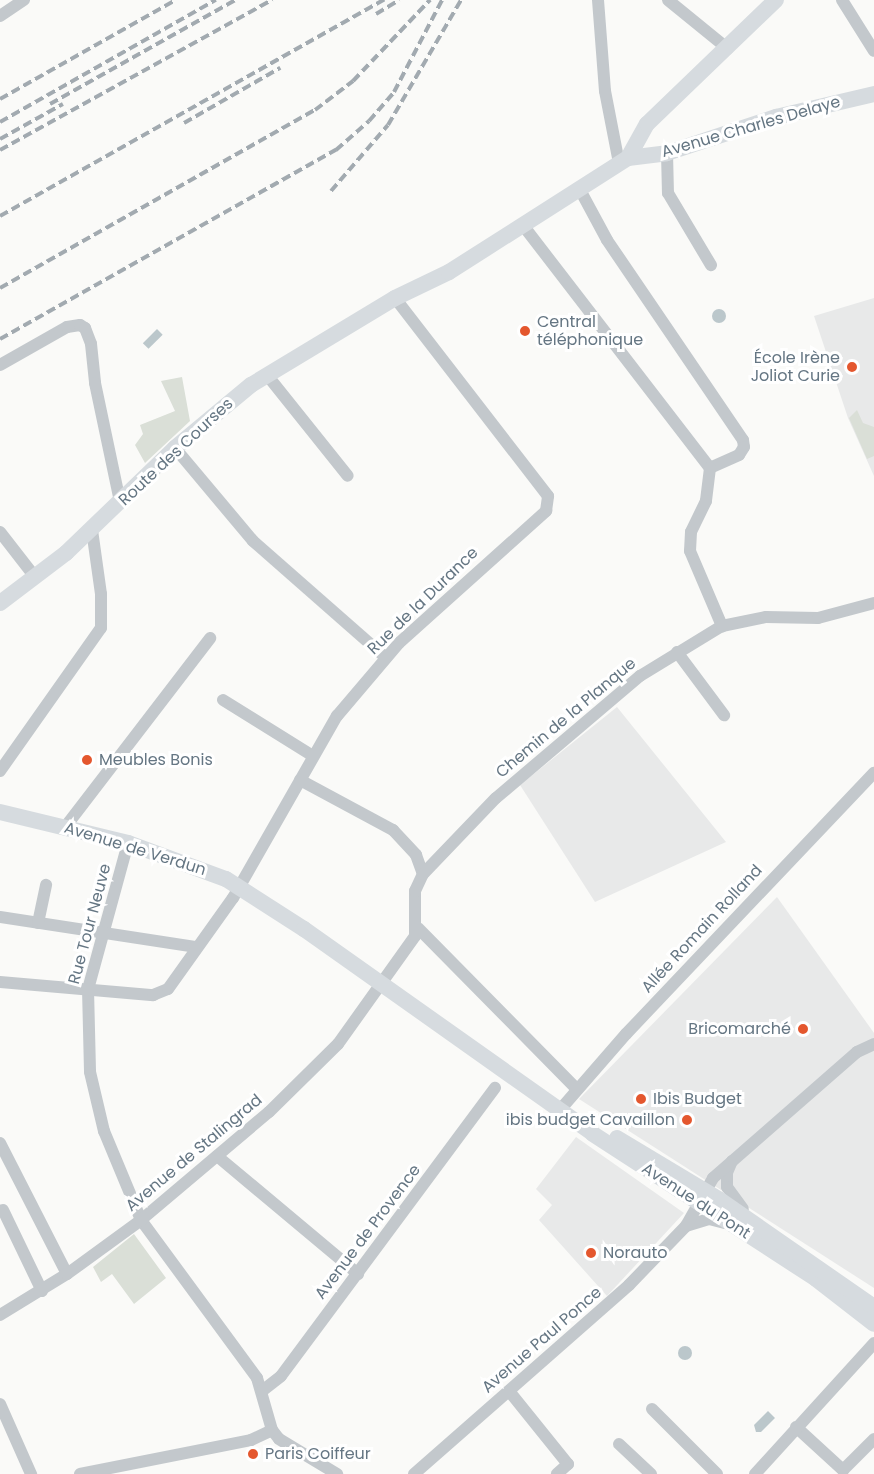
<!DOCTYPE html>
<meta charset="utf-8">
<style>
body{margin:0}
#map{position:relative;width:874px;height:1474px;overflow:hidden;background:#fafaf8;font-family:Poppins,sans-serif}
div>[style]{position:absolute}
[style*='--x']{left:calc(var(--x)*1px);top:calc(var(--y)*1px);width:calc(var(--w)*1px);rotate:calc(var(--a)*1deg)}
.built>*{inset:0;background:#e8e9e9}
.green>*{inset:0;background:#dadfd7}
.water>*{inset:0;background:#bbc7cb;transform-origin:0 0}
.round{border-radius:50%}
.street>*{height:12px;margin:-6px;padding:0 6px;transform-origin:6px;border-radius:6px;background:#c3c8cc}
.secondary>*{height:16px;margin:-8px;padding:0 8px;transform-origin:8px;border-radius:8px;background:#d6dbdf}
.rail>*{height:4px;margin-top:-2px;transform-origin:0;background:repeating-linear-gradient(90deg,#a2aab0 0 9px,transparent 0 13.5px)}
.dots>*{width:16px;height:16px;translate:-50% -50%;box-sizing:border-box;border:3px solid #fff;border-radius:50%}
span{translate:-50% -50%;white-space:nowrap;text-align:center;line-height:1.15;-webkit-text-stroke:6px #fff;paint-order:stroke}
.street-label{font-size:16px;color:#657683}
.poi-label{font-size:16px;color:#657683}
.left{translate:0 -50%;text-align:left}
.right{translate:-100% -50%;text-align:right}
</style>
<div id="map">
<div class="built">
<div style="clip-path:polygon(874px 298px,874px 476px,848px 418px,814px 316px)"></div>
<div style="clip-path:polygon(617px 707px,726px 842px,595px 902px,520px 785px)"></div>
<div style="clip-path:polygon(777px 897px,874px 1033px,874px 1288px,579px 1099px)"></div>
<div style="clip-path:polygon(576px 1137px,684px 1213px,607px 1296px,539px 1220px,552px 1205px,536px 1189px)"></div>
</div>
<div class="green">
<div style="clip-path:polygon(182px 377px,190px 421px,145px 463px,135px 445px,143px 434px,140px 425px,175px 411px,161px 381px)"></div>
<div style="clip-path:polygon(857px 410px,863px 423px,874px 427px,874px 456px,867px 459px,849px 418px)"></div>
<div style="clip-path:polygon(134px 1234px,166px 1278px,134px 1304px,112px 1274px,101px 1282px,93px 1267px)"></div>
</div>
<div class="water">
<div class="round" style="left:712px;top:309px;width:14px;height:14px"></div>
<div style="left:157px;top:329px;width:8px;height:20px;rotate:45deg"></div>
<div class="round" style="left:678px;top:1346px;width:14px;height:14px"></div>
<div style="clip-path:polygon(768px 1411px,775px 1418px,761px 1432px,756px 1432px,754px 1425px)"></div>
</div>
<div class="street">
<div style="--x:598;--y:0;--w:91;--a:85.6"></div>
<div style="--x:605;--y:91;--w:73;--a:79"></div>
<div style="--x:668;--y:0;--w:77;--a:39.2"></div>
<div style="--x:842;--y:0;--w:60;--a:57.9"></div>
<div style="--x:0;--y:16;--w:29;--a:-34"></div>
<div style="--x:667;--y:153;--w:40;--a:88.6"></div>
<div style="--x:668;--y:193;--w:84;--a:59.2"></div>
<div style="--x:579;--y:188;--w:59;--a:61.7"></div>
<div style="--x:607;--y:240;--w:242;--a:55.8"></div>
<div style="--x:743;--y:440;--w:7;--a:82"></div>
<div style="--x:744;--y:447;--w:9;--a:122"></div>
<div style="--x:739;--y:455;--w:32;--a:156"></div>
<div style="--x:522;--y:224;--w:308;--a:52.4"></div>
<div style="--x:0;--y:365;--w:77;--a:-29.6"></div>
<div style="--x:67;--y:327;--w:13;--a:-9"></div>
<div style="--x:80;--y:325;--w:6;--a:31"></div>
<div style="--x:85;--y:328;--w:17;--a:69"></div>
<div style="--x:91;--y:344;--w:39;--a:84"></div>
<div style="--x:95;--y:383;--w:122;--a:78.1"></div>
<div style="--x:267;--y:375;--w:129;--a:51.3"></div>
<div style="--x:175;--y:448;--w:121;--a:50"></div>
<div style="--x:253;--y:541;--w:177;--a:41.3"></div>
<div style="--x:710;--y:468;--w:33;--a:97"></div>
<div style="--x:706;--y:501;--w:34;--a:116"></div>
<div style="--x:691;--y:532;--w:19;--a:93"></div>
<div style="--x:690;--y:551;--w:82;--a:66.9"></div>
<div style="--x:0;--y:532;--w:57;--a:52.1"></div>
<div style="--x:677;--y:652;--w:79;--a:53.3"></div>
<div style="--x:223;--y:700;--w:106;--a:31.9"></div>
<div style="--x:0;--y:771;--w:175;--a:-54.8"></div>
<div style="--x:101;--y:628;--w:34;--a:-90"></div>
<div style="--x:101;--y:594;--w:65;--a:-98"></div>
<div style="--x:300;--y:780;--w:106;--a:28.3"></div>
<div style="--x:393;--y:830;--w:34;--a:47"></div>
<div style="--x:416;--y:855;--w:20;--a:70"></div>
<div style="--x:66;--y:826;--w:237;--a:-52.5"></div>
<div style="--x:128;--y:843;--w:151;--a:105.3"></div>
<div style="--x:88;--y:989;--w:83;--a:88.6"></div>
<div style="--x:90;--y:1072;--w:61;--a:76.7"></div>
<div style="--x:104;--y:1131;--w:96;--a:67.4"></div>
<div style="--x:141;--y:1220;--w:196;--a:53.7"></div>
<div style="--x:257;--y:1378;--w:54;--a:73.9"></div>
<div style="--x:272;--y:1430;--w:11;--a:52"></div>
<div style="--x:279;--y:1439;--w:68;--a:31.1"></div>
<div style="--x:0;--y:917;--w:199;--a:8.7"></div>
<div style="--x:38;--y:923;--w:39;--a:-78"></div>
<div style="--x:418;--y:928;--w:226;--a:45.4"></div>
<div style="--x:0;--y:982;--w:154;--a:4.9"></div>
<div style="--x:153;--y:995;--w:16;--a:-22"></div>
<div style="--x:168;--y:989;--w:112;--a:-54.5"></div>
<div style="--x:233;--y:898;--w:210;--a:-60.3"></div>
<div style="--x:337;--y:716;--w:96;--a:-49.7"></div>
<div style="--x:399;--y:643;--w:198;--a:-41.9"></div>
<div style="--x:546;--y:511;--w:15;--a:-82"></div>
<div style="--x:548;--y:496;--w:250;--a:-127.7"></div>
<div style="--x:559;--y:1111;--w:102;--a:-49"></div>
<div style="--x:626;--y:1034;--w:360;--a:-46.5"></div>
<div style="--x:0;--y:1143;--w:147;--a:62.9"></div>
<div style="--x:217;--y:1156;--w:184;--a:39.9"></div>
<div style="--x:732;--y:1161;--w:13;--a:113"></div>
<div style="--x:727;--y:1173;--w:14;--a:90"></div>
<div style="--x:727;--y:1187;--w:27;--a:54"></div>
<div style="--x:3;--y:1210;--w:90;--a:64.3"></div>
<div style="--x:686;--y:1226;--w:24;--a:-17"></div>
<div style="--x:709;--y:1219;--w:16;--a:14"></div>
<div style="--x:0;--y:1315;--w:79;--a:-31.5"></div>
<div style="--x:67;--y:1274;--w:92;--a:-36.1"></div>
<div style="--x:141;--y:1220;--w:167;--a:-40.2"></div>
<div style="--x:269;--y:1112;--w:97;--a:-44.6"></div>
<div style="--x:338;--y:1044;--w:133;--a:-54.5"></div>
<div style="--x:415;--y:936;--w:45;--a:-90"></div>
<div style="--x:415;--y:891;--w:19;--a:-65"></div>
<div style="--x:423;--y:874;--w:105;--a:-46.2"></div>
<div style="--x:496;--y:798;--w:189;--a:-40.3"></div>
<div style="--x:640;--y:676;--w:96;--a:-31.4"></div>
<div style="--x:722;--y:626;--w:45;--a:-11.6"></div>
<div style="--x:766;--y:617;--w:52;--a:1.1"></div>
<div style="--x:818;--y:618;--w:58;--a:-15"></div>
<div style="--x:262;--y:1391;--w:24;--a:-38"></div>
<div style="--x:281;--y:1376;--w:359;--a:-53.4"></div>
<div style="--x:509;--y:1391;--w:94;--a:51.1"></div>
<div style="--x:568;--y:1464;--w:15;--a:138"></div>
<div style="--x:0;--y:1404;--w:77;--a:66.1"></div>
<div style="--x:652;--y:1409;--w:92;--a:45"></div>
<div style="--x:796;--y:1427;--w:64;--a:42.5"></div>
<div style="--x:843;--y:1470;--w:44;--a:-45"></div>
<div style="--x:619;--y:1444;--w:44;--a:43.2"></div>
<div style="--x:80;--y:1474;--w:174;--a:-11.2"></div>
<div style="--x:251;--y:1440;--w:23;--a:-25"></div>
<div style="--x:414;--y:1474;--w:286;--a:-41.3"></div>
<div style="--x:629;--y:1285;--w:82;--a:-46"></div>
<div style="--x:686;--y:1226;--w:55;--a:-60.6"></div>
<div style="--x:713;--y:1178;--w:191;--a:-41.2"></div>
<div style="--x:857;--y:1052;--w:19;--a:-25"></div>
<div style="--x:755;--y:1474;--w:177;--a:-47.7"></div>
</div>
<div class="secondary">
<div style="--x:628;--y:158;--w:39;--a:-7"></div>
<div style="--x:667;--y:153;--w:115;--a:-18.3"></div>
<div style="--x:776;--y:117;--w:101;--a:-13.2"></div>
<div style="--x:0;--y:603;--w:83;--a:-37.1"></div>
<div style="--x:66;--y:553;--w:151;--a:-43.9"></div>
<div style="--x:175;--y:448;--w:99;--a:-39.7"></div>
<div style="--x:251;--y:385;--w:168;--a:-31.1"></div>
<div style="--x:395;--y:298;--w:60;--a:-25.7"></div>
<div style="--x:449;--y:272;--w:212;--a:-32.5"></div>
<div style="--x:628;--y:158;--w:39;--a:-61"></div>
<div style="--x:647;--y:124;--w:179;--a:-43.9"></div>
<div style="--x:0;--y:812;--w:132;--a:13.6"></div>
<div style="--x:128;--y:843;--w:104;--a:20.2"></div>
<div style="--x:226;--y:879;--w:93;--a:32.7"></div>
<div style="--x:304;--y:929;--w:354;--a:35.3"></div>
<div style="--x:593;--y:1134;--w:266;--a:33"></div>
<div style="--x:816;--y:1279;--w:73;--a:37.8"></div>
<div style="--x:617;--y:1138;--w:120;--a:31"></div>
<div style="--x:720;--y:1200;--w:188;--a:34.8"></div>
</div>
<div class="rail">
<div style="--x:376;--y:14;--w:27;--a:-31"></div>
<div style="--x:0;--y:99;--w:202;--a:-29.4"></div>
<div style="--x:50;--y:104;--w:212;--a:-29.3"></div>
<div style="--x:0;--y:122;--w:248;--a:-29.5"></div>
<div style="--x:184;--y:123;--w:111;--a:-29.8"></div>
<div style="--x:0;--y:139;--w:72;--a:-29.1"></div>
<div style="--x:0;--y:150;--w:311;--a:-28.9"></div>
<div style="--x:331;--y:191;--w:87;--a:-49.2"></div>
<div style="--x:388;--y:125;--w:145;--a:-59.7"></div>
<div style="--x:0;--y:216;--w:441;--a:-29.4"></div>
<div style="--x:0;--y:288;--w:362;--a:-29.5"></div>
<div style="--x:315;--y:110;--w:48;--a:-37.3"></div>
<div style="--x:353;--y:81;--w:112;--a:-46.5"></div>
<div style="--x:0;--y:339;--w:386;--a:-29.4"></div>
<div style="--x:336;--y:150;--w:44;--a:-41.3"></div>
<div style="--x:369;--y:121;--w:38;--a:-49"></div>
<div style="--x:394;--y:92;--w:104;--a:-62.4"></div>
</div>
<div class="dots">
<div style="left:525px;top:331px;background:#e4572e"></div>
<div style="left:852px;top:367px;background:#e4572e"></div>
<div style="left:87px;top:760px;background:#e4572e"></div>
<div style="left:803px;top:1029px;background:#e4572e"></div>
<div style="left:641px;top:1099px;background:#e4572e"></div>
<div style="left:687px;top:1120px;background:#e4572e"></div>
<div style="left:591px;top:1253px;background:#e4572e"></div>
<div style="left:253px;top:1454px;background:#e4572e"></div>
</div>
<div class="street-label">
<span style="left:751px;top:127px;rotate:-16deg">Avenue Charles Delaye</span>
<span style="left:176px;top:452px;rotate:-43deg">Route des Courses</span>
<span style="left:423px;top:601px;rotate:-44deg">Rue de la Durance</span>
<span style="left:566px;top:718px;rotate:-40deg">Chemin de la Planque</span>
<span style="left:135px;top:849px;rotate:17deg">Avenue de Verdun</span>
<span style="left:90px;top:924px;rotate:-75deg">Rue Tour Neuve</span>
<span style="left:702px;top:929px;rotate:-47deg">Allée Romain Rolland</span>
<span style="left:194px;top:1153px;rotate:-40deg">Avenue de Stalingrad</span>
<span style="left:696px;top:1201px;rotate:33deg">Avenue du Pont</span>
<span style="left:368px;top:1232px;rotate:-53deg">Avenue de Provence</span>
<span style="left:542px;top:1340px;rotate:-41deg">Avenue Paul Ponce</span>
</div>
<div class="poi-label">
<span class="left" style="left:537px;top:331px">Central<br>téléphonique</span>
<span class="right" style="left:840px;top:367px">École Irène<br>Joliot Curie</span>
<span class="left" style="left:99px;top:760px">Meubles Bonis</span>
<span class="right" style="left:791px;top:1029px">Bricomarché</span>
<span class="left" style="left:653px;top:1099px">Ibis Budget</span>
<span class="right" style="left:675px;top:1120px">ibis budget Cavaillon</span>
<span class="left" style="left:603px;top:1253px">Norauto</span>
<span class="left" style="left:265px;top:1454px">Paris Coiffeur</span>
</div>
</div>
